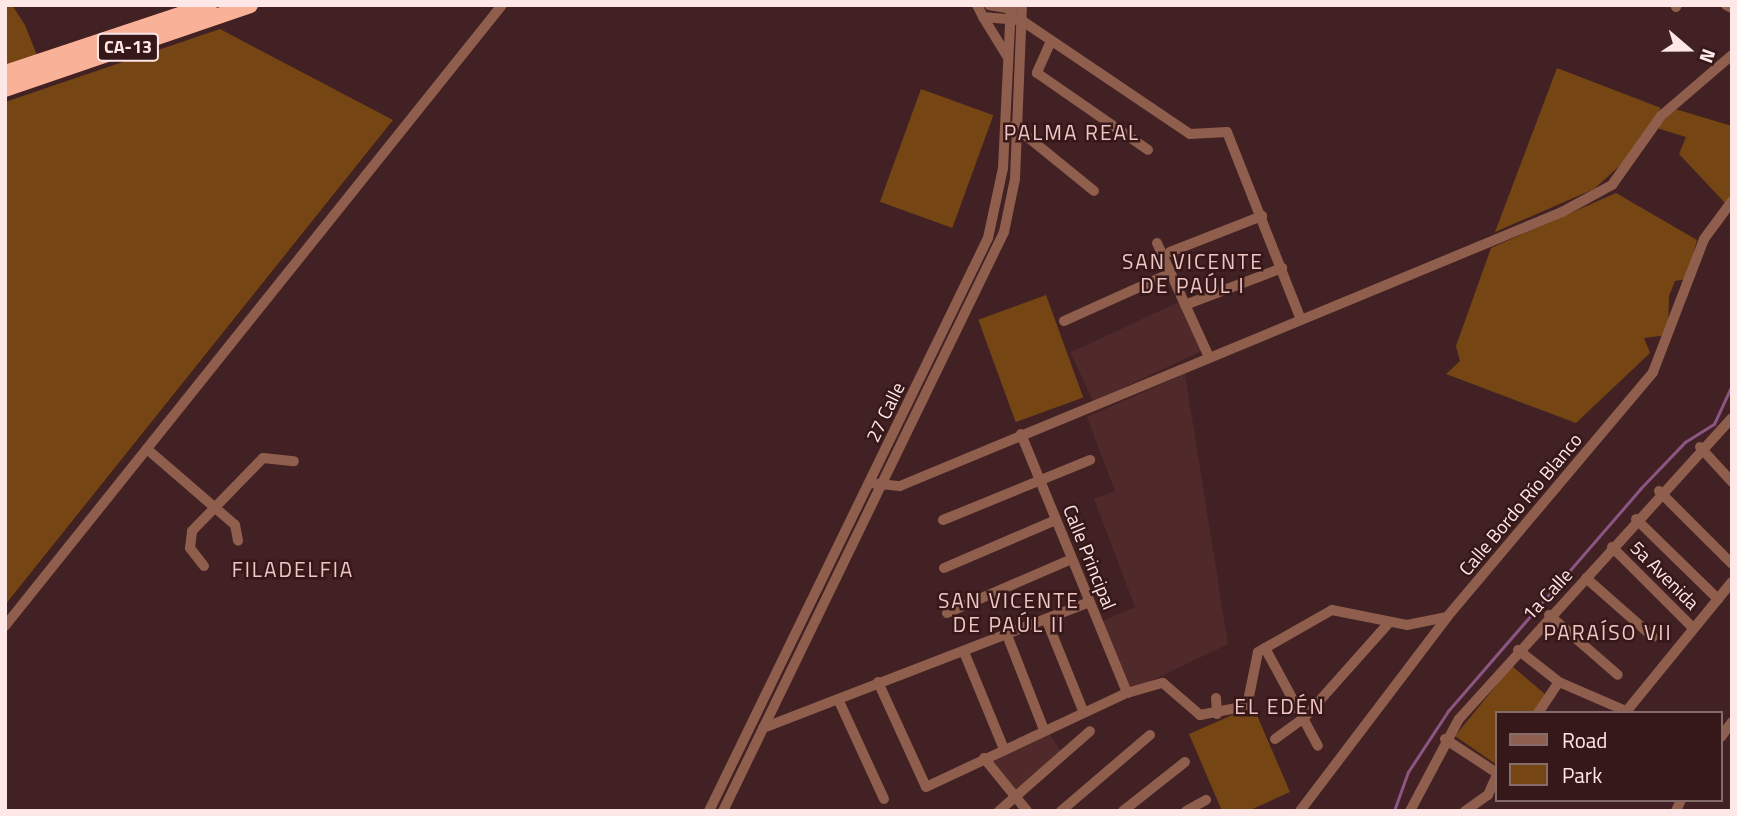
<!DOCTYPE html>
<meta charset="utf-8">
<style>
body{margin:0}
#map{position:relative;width:1737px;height:816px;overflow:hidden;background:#412123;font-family:"Titillium Web",sans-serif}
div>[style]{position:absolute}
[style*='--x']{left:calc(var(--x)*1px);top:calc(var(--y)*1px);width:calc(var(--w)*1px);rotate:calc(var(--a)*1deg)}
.built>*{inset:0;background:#50292b;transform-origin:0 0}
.green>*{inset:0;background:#754614;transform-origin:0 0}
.stream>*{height:2.5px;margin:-1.25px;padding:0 1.25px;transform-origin:1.25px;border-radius:1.25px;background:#8b5683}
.minor>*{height:10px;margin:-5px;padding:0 5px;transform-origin:5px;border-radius:5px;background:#8f5e4d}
.highway>*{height:16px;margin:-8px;padding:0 8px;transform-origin:8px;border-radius:8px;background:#f9b197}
span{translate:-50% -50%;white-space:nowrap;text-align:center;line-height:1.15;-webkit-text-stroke:5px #361819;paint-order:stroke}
.shield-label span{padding:2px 5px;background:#361819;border:2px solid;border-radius:5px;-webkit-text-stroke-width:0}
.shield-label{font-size:18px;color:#fee7e7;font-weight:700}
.street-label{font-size:19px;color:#fee7e7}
.neighbourhood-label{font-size:21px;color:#f0c5c5;letter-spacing:2px}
.frame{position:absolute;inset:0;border:7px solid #fee7e7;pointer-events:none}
.legend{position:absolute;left:1495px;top:711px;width:228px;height:91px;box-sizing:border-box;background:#361819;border:2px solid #866b6b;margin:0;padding:9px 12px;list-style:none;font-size:21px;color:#fee7e7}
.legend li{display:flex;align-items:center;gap:14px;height:35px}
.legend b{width:35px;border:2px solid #866b6b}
.north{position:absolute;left:1653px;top:14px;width:70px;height:70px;-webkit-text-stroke:5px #361819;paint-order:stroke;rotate:110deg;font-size:19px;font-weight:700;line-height:28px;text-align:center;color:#fee7e7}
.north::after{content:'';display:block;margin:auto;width:24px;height:32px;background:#fee7e7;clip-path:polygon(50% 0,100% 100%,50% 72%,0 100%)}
</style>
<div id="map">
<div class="built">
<div style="left:1181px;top:301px;width:54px;height:122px;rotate:65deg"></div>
<div style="clip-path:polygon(1185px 374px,1228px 644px,1132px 690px,1101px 622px,1135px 607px,1094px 499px,1115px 491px,1087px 417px)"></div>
<div style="clip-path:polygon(1049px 733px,1062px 753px,1016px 793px,992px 762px)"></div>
</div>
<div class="green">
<div style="clip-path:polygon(5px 5px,12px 5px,25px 25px,38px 58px,5px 68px)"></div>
<div style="clip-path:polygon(220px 29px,393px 120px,5px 605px,5px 102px)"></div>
<div style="clip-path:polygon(1557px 68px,1661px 108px,1626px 160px,1594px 189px,1495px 232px)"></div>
<div style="left:921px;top:89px;width:77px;height:120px;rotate:20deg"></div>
<div style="clip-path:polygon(1675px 109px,1732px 126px,1732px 196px,1725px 203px,1679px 154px,1686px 137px,1657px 128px)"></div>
<div style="clip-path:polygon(1616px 193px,1697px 240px,1686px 279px,1675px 281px,1669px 296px,1668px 335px,1644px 338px,1650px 353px,1576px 423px,1446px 374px,1460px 361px,1456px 346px,1491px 248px)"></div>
<div style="left:1046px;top:295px;width:109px;height:72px;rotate:70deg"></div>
<div style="clip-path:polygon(1512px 666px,1545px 694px,1533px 713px,1497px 713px,1497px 765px,1455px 736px)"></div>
<div style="clip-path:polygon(1253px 706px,1290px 792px,1248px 811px,1222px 811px,1189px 734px)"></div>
</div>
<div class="stream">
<div style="--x:1394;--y:811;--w:41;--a:-70.3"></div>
<div style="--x:1408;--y:772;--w:73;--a:-56.7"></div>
<div style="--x:1448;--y:711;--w:294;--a:-49.1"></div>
<div style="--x:1640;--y:489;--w:65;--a:-46.2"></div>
<div style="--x:1685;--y:442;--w:34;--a:-32"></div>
<div style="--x:1714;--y:424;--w:43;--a:-65.2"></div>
</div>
<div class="minor">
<div style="--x:977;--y:5;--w:13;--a:63"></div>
<div style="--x:983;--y:17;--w:38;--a:5"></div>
<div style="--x:1021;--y:20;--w:204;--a:34"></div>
<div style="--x:1190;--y:134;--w:37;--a:-3"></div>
<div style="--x:1227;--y:132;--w:202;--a:68.5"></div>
<div style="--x:989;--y:5;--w:27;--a:10"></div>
<div style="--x:1726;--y:5;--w:7;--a:27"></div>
<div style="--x:1676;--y:7;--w:2;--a:-63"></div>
<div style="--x:983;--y:17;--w:46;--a:58.4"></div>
<div style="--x:1051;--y:41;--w:35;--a:114"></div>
<div style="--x:1037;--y:73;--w:135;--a:34.7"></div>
<div style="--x:1014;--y:126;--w:103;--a:39.1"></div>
<div style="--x:1157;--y:243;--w:123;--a:65.5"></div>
<div style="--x:1170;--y:252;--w:99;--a:-21.4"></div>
<div style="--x:1185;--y:305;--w:104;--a:-20.9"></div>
<div style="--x:1064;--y:321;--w:117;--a:-24.2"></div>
<div style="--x:1021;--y:434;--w:280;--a:67.7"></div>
<div style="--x:1700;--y:447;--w:47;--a:47.6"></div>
<div style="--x:147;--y:449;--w:116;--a:40.8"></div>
<div style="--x:235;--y:525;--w:16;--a:79"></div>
<div style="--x:870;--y:483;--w:30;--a:6"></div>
<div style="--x:900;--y:486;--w:716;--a:-22.48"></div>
<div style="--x:1562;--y:212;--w:57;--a:-28.4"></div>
<div style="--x:1612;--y:185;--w:85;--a:-54.6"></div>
<div style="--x:1661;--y:116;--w:94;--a:-40.7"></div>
<div style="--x:1659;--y:491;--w:103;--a:45"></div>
<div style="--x:1636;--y:519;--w:115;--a:44.3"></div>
<div style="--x:943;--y:520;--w:159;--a:-22.2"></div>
<div style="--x:1612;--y:547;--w:115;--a:45"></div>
<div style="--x:204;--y:566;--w:23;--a:-128"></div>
<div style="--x:190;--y:548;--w:17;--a:-83"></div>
<div style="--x:192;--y:531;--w:102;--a:-45.8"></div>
<div style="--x:263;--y:458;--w:31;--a:6"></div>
<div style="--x:944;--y:568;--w:122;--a:-23.2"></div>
<div style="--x:1586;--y:578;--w:89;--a:41.4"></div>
<div style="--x:947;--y:613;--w:136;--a:-23.4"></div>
<div style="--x:1549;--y:615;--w:91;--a:41"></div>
<div style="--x:1046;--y:619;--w:101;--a:68"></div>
<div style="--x:5;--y:626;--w:795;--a:-51.33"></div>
<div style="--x:1007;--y:635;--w:102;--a:68.7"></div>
<div style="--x:1265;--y:648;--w:111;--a:61.6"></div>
<div style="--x:1518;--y:650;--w:52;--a:38"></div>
<div style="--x:1559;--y:682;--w:73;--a:23.4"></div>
<div style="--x:964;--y:652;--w:105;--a:67.6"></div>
<div style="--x:878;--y:682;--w:115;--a:65.4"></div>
<div style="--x:926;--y:787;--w:222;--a:-25.1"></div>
<div style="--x:1127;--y:693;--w:37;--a:-16"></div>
<div style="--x:1163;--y:683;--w:49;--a:40.9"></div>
<div style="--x:1200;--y:715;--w:48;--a:-10.8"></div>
<div style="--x:1247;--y:706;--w:55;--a:-78.5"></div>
<div style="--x:1258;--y:652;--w:85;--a:-29.6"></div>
<div style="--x:1332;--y:610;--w:76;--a:11.3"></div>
<div style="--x:1407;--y:625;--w:41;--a:-11.3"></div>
<div style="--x:1216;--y:698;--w:16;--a:86"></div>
<div style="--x:838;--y:699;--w:110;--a:65.3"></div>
<div style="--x:1538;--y:713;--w:37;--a:-56"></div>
<div style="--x:1625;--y:713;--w:169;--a:-50.8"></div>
<div style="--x:763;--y:728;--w:350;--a:-21.1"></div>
<div style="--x:1721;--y:737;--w:19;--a:-54"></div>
<div style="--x:1275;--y:739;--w:37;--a:-36"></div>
<div style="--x:1305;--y:717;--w:125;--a:-48.3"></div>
<div style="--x:1445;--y:739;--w:62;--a:33.2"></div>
<div style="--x:984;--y:758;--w:68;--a:50.9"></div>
<div style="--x:709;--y:811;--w:637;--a:-64.04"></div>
<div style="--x:988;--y:238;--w:72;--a:-77.9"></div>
<div style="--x:1003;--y:168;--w:163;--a:-87.2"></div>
<div style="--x:723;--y:811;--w:644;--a:-64.11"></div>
<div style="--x:1004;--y:232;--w:54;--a:-78.3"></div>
<div style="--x:1015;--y:179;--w:174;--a:-87.7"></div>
<div style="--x:999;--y:811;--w:121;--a:-41.3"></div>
<div style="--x:1061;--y:811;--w:117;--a:-40.5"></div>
<div style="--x:1123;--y:811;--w:79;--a:-38.3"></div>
<div style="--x:1186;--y:811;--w:23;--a:-29"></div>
<div style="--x:1300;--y:811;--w:243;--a:-52.8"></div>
<div style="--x:1447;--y:617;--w:320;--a:-49.9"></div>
<div style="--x:1653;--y:372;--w:142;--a:-69"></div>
<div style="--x:1704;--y:239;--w:47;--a:-53.6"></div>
<div style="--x:1410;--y:811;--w:104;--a:-62"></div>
<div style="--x:1459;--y:719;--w:406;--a:-47.8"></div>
<div style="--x:1465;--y:811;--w:28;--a:-35"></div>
<div style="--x:1488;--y:795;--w:22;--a:-66"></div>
<div style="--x:1676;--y:811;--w:12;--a:-66"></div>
</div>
<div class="highway">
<div style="--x:5;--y:73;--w:215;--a:-18.4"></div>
<div style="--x:5;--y:89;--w:259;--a:-18.9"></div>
</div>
<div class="shield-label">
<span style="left:128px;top:47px">CA-13</span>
</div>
<div class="street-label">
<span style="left:885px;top:412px;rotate:-64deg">27 Calle</span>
<span style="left:1520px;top:504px;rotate:-50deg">Calle Bordo Río Blanco</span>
<span style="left:1090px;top:557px;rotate:68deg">Calle Principal</span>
<span style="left:1665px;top:575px;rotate:45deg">5a Avenida</span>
<span style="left:1547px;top:594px;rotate:-47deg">1a Calle</span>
</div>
<div class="neighbourhood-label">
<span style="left:1072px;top:132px">PALMA REAL</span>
<span style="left:1193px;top:273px">SAN VICENTE<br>DE PAÚL I</span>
<span style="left:293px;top:569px">FILADELFIA</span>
<span style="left:1009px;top:612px">SAN VICENTE<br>DE PAÚL II</span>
<span style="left:1608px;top:632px">PARAÍSO VII</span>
<span style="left:1280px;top:706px">EL EDÉN</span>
</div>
<div class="frame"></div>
<ul class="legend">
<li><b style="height:9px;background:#8f5e4d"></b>Road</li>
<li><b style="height:19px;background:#754614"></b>Park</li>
</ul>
<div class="north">N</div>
</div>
